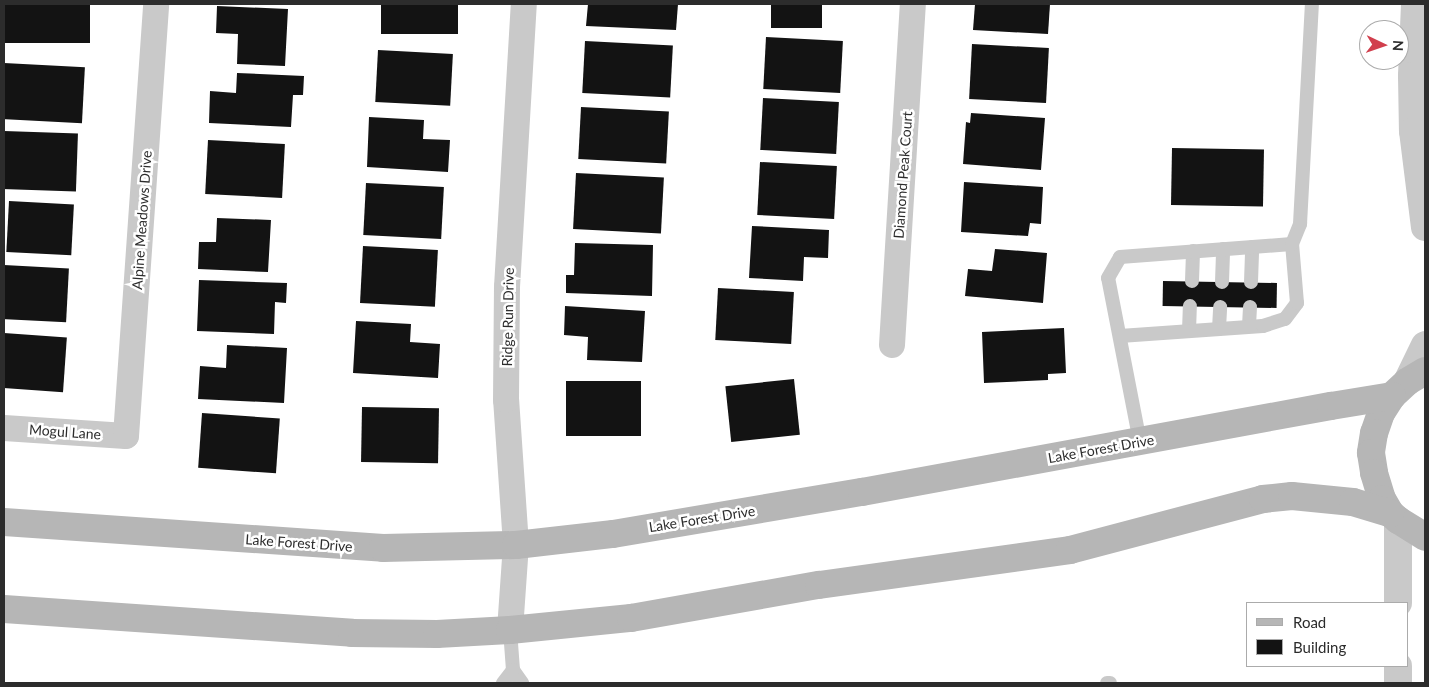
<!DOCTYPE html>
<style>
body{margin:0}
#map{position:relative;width:1429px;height:687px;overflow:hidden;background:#fff;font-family:Lato,sans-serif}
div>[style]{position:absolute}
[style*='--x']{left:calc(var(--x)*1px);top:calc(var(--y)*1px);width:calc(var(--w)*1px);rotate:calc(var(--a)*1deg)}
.building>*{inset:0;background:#131313;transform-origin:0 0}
.service>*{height:14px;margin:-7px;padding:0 7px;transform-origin:7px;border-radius:7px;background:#c9c9c9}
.minor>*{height:26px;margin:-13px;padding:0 13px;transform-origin:13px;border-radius:13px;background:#c9c9c9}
.tertiary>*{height:28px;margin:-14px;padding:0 14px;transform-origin:14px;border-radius:14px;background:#c9c9c9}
.secondary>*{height:28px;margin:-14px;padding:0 14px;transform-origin:14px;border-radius:14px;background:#b6b6b6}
span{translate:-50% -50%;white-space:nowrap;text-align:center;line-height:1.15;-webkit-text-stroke:5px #fff;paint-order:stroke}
.street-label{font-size:14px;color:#2c2c2c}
.frame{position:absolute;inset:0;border:5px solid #2c2c2c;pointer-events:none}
.legend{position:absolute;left:1246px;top:602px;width:162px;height:65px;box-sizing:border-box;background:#fff;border:1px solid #ababab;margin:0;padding:6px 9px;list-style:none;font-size:15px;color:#2c2c2c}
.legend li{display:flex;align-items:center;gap:10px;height:25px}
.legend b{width:25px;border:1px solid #ababab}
.north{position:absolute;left:1359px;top:20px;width:50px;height:50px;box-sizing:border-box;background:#fff;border:1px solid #ababab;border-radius:50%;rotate:93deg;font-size:14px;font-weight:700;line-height:20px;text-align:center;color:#2c2c2c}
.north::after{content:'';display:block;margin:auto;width:18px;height:22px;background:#d13f4d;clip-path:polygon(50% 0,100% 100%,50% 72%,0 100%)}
</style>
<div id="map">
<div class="building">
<div style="left:4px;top:4px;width:86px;height:39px"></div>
<div style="left:381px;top:4px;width:77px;height:30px"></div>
<div style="clip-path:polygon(588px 4px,678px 4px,676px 30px,586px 26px)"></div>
<div style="left:771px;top:4px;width:51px;height:24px"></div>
<div style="clip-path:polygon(975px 4px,1050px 4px,1048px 34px,973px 30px)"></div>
<div style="clip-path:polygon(217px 6px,288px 9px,285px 66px,237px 64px,238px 34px,216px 33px)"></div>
<div style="left:766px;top:37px;width:77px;height:52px;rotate:3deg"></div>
<div style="left:585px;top:41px;width:88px;height:52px;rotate:3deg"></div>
<div style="left:972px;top:44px;width:77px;height:55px;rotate:3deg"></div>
<div style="left:378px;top:50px;width:75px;height:52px;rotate:3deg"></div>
<div style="left:4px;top:63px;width:81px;height:56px;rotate:3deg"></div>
<div style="clip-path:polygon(237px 73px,304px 76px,303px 95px,293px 95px,291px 127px,209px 123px,210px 91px,236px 93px)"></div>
<div style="left:763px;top:98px;width:76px;height:52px;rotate:3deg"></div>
<div style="left:581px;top:107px;width:88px;height:52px;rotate:3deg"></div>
<div style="clip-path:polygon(971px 113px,1045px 118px,1041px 170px,963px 164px,966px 122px,970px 123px)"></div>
<div style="clip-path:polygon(369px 117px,424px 120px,423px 139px,450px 140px,448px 172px,367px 167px)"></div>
<div style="left:4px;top:131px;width:74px;height:58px;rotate:2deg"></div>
<div style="left:208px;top:140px;width:77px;height:54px;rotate:3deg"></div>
<div style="left:1172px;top:148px;width:92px;height:57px;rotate:1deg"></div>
<div style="left:760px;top:162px;width:77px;height:53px;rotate:3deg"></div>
<div style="left:576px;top:173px;width:88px;height:56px;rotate:3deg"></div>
<div style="clip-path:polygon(964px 182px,1043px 187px,1041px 224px,1030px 223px,1028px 236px,961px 232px)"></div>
<div style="left:366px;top:183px;width:78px;height:52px;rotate:3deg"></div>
<div style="left:9px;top:201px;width:65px;height:51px;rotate:3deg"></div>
<div style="clip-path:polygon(217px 218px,271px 220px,268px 272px,198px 269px,199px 242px,216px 242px)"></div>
<div style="clip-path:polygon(752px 226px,829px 230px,828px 258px,804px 257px,803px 281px,749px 278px)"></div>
<div style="clip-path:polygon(575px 243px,653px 245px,652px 296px,566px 293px,566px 275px,574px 275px)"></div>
<div style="left:363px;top:246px;width:75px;height:57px;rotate:3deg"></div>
<div style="clip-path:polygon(995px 249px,1047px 253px,1043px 303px,965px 296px,968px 269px,992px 271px)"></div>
<div style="left:4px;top:265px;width:65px;height:54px;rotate:3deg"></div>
<div style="clip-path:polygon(199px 280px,287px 283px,286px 303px,275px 302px,274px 334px,197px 331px)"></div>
<div style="left:1163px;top:281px;width:114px;height:25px;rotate:1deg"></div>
<div style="left:718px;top:288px;width:76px;height:52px;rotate:3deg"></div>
<div style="clip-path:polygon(565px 306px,645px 311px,642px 362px,587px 360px,588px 337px,564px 335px)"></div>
<div style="clip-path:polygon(356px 321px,411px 324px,410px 342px,440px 344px,438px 378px,353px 373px)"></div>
<div style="clip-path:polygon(1064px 328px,1066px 373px,1048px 374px,1048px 380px,984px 383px,982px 332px)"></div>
<div style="left:4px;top:333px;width:63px;height:55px;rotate:4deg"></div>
<div style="clip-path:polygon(227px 345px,287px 348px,284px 403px,198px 399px,200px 366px,226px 368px)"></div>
<div style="left:794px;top:379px;width:56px;height:69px;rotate:84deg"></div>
<div style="left:641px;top:381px;width:55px;height:75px;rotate:90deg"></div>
<div style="left:362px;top:407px;width:77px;height:55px;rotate:1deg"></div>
<div style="left:202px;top:413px;width:78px;height:55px;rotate:4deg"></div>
</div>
<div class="service">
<div style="--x:1192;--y:281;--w:30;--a:-88"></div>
<div style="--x:1222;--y:282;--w:33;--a:-88"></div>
<div style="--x:1251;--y:282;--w:35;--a:-88"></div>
<div style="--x:1249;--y:326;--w:19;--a:-87"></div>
<div style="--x:1219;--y:329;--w:22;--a:-87"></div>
<div style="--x:1189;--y:331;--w:25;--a:-88"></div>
<div style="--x:1120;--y:336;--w:143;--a:-4"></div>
<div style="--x:1263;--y:326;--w:23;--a:-18"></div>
<div style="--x:1285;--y:319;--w:20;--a:-53"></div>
<div style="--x:1297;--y:303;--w:59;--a:-94.8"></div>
<div style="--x:1140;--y:442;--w:167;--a:-101"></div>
<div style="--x:1108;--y:278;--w:24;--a:-60"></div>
<div style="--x:1120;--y:257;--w:172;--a:-4.3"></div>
<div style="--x:1292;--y:244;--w:22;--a:-68"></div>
<div style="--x:1300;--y:224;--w:220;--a:-86.9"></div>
<div style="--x:510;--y:630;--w:40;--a:85.7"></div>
<div style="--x:513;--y:670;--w:16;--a:55"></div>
<div style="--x:503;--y:683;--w:16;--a:-52"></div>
<div style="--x:1107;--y:683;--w:3;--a:0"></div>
</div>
<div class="minor">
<div style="--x:892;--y:345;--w:342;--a:-86.5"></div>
<div style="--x:4;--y:428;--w:122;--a:3.8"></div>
<div style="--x:126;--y:436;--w:433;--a:-86"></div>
<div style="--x:510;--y:630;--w:85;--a:-86"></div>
<div style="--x:516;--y:545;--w:145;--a:-93.9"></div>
<div style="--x:506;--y:400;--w:113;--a:-89.5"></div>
<div style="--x:507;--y:287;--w:284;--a:-86.6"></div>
</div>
<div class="tertiary">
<div style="--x:1415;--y:4;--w:72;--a:92.4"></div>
<div style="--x:1412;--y:76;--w:55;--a:89"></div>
<div style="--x:1413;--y:131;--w:97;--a:82.9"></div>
<div style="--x:1407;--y:382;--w:41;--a:-64.1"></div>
<div style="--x:1398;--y:520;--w:83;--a:90"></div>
<div style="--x:1398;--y:666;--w:17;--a:90"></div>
</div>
<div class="secondary">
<div style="--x:1425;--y:371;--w:21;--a:149"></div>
<div style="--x:1407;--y:382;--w:21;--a:137"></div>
<div style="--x:1392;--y:396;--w:20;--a:123"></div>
<div style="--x:1381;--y:413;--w:21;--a:109"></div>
<div style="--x:1374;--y:433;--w:20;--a:99"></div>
<div style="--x:1371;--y:453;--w:20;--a:81"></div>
<div style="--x:1374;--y:473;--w:27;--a:73"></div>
<div style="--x:1382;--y:499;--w:16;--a:60"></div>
<div style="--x:1390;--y:513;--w:11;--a:41"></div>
<div style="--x:1398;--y:520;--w:32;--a:32"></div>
<div style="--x:4;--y:522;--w:380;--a:3.9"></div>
<div style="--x:383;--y:548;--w:133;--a:-1.3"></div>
<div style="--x:516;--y:545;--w:98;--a:-6.5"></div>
<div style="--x:613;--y:534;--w:253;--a:-9.6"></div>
<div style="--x:862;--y:492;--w:477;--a:-10.4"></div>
<div style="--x:1331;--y:406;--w:62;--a:-9.3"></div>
<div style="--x:4;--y:609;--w:349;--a:3.9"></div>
<div style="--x:352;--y:633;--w:85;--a:0.7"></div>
<div style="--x:437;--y:634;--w:73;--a:-3.1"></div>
<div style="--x:510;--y:630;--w:122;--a:-5.7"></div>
<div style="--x:631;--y:618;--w:191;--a:-10"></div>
<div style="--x:819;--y:585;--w:253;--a:-7.9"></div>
<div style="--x:1070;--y:550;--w:200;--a:-14.8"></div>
<div style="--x:1263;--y:499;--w:29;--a:-6"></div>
<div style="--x:1292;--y:496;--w:61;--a:5.6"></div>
<div style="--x:1353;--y:502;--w:39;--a:17"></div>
</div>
<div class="street-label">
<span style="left:903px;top:175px;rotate:-86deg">Diamond Peak Court</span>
<span style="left:142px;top:220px;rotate:-86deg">Alpine Meadows Drive</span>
<span style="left:508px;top:317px;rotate:-89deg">Ridge Run Drive</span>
<span style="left:65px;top:432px;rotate:4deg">Mogul Lane</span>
<span style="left:1101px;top:449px;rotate:-10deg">Lake Forest Drive</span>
<span style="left:702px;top:519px;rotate:-9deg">Lake Forest Drive</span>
<span style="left:299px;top:543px;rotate:4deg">Lake Forest Drive</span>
</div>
<div class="frame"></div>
<ul class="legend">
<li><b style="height:6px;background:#b6b6b6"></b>Road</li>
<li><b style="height:14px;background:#131313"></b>Building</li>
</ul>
<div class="north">N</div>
</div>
